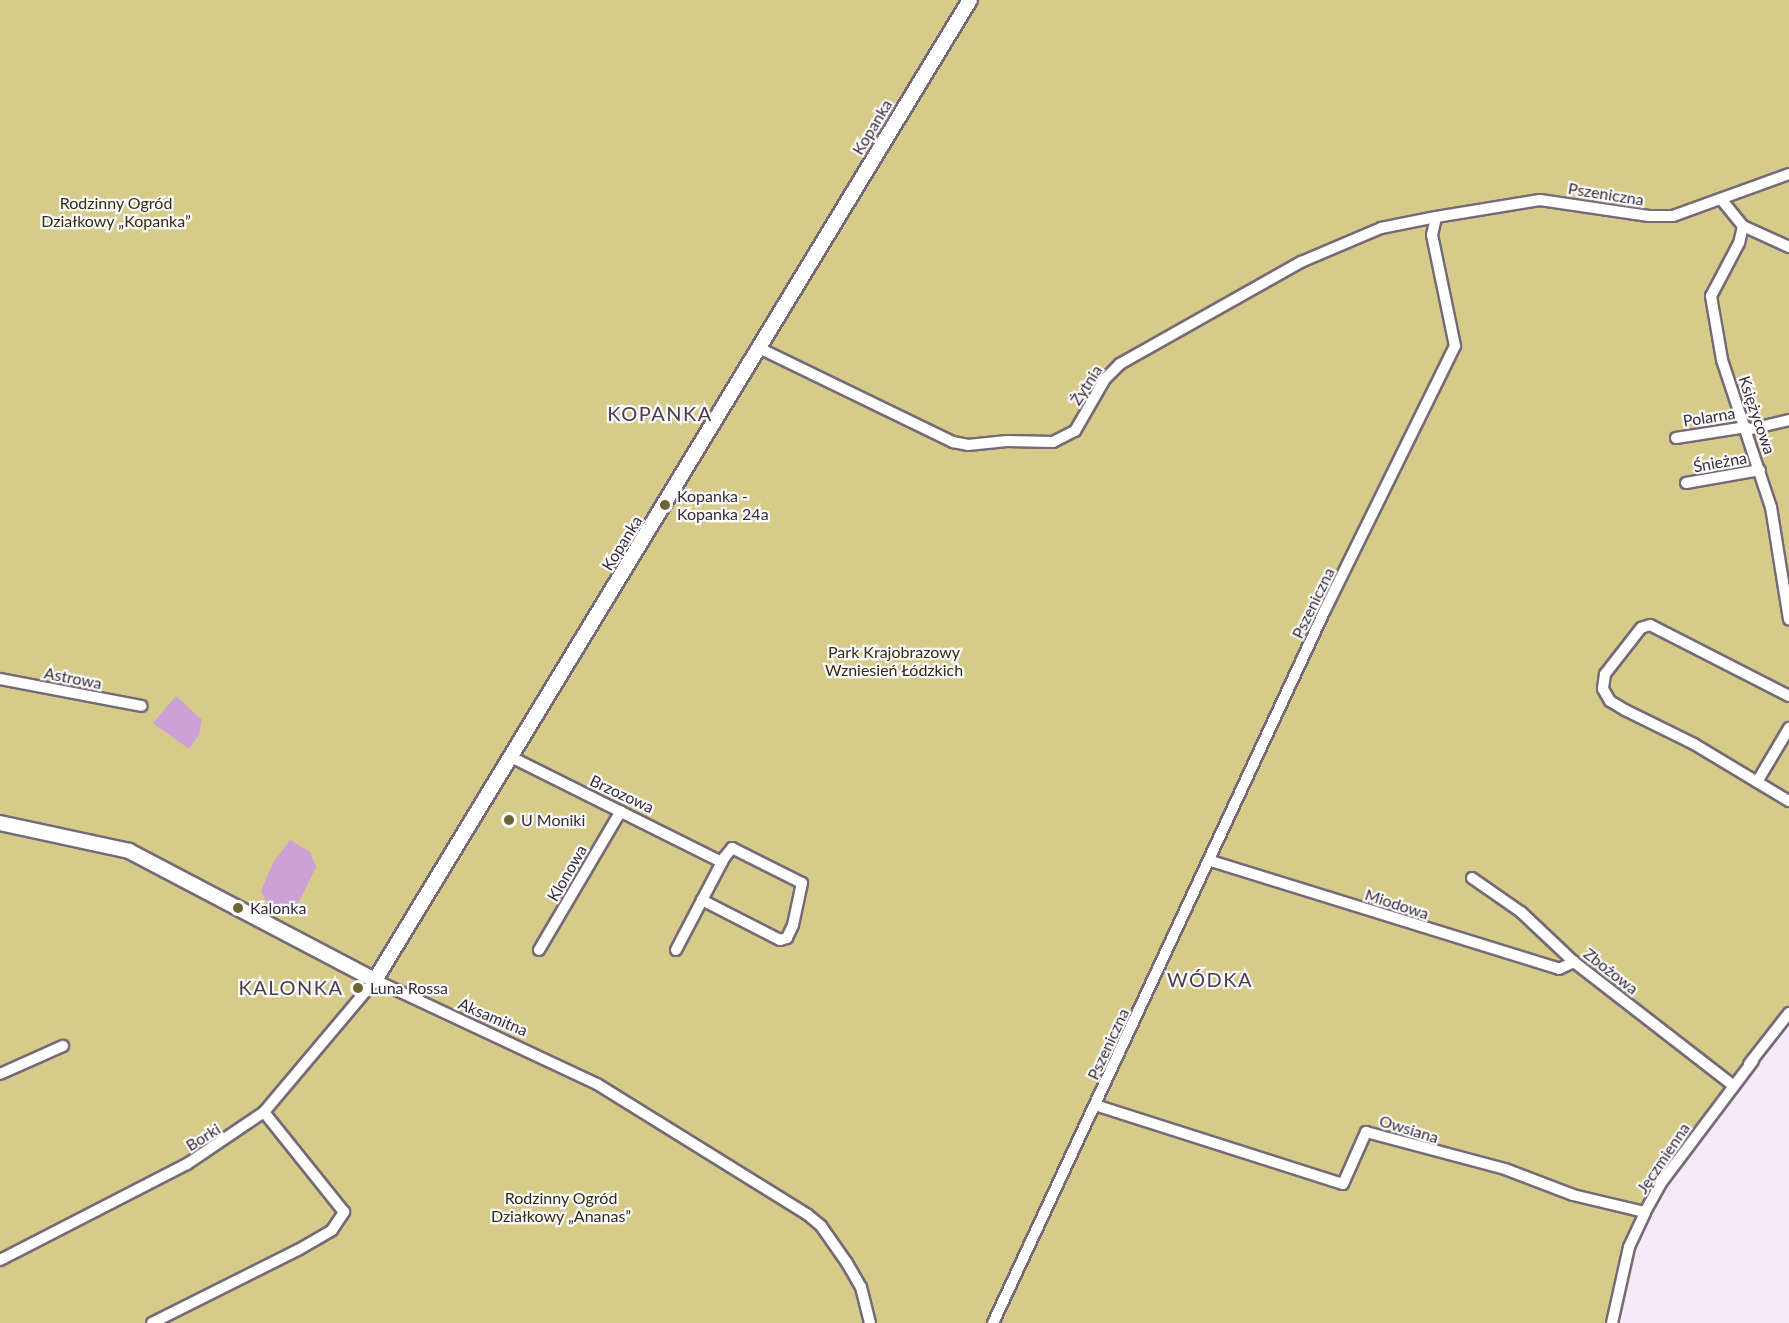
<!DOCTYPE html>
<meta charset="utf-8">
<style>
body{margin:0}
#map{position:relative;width:1789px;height:1323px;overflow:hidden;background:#f6e9f9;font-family:Lato,sans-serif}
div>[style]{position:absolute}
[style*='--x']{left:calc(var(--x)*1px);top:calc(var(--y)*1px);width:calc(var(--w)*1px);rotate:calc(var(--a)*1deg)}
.green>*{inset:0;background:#d6cb89}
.water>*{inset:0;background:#cea0d8}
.roads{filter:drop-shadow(2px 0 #766a78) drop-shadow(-2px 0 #766a78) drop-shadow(0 2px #766a78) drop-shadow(0 -2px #766a78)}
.street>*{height:10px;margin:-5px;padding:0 5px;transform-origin:5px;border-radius:5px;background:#fff}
.secondary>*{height:14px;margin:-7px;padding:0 7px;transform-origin:7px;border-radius:7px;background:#fff}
.dots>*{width:16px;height:16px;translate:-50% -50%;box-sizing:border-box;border:3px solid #fdfafe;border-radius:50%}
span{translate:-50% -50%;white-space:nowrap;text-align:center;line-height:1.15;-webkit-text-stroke:4.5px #fdfafe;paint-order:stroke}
.street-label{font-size:16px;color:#332e34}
.park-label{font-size:16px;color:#322d0d}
.poi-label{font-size:16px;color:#332e34}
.left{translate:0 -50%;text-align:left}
.quarter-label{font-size:20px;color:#493e4b;letter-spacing:1.5px}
</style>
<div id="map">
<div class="green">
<div style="clip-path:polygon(0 0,1789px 0,1789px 1020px,1645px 1212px,1620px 1323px,0 1323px)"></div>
</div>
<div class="water">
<div style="clip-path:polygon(176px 696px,202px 720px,199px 735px,189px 749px,153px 723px)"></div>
<div style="clip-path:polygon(290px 840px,310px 852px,316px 867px,300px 900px,288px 913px,282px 913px,267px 903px,261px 891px,273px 863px)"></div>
</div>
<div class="roads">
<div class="street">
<div style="--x:1721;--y:199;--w:35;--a:51"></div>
<div style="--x:1743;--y:226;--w:17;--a:103"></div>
<div style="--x:1739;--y:243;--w:60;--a:117.8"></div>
<div style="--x:1711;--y:296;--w:65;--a:80.2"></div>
<div style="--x:1722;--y:360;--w:155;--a:71.6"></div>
<div style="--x:1771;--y:507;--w:114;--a:80.9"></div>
<div style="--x:1743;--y:226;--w:51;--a:24.5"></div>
<div style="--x:759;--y:348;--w:216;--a:25.9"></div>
<div style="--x:953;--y:442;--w:15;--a:11"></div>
<div style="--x:968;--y:445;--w:39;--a:-6"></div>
<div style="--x:1007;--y:441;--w:46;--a:1.2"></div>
<div style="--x:1053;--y:442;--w:25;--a:-27"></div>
<div style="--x:1075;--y:431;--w:60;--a:-60"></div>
<div style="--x:1105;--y:379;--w:21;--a:-45"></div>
<div style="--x:1120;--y:364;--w:208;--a:-29.4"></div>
<div style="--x:1301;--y:262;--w:87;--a:-23"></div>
<div style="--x:1381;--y:228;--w:56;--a:-11.3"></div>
<div style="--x:1747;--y:430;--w:43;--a:-13.4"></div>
<div style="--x:1676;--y:438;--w:71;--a:-8.9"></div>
<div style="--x:1686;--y:483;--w:75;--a:-10"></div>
<div style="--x:0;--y:679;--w:144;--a:10.8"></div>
<div style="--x:1789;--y:696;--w:156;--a:-152.9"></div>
<div style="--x:1650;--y:625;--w:9;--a:162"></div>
<div style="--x:1641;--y:628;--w:58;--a:128"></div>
<div style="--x:1605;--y:674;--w:15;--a:98"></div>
<div style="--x:1603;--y:689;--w:14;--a:60"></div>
<div style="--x:1610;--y:701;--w:17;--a:31"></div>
<div style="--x:1625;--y:710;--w:77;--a:26.2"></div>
<div style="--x:1694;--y:744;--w:111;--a:31"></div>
<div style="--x:509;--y:756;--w:238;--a:26.5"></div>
<div style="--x:1757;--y:782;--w:63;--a:-59.3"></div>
<div style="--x:1211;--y:861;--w:364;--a:17.2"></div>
<div style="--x:1559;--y:969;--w:17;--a:-25"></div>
<div style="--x:1472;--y:878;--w:60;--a:34.8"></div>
<div style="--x:1521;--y:912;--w:73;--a:43.3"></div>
<div style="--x:1574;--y:962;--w:202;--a:37.8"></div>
<div style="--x:539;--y:950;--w:161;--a:-59.5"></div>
<div style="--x:676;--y:950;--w:104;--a:-62.4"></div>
<div style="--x:724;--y:858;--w:13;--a:-51"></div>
<div style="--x:732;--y:848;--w:78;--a:26.6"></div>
<div style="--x:802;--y:883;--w:43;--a:102.1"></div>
<div style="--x:793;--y:925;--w:14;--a:115"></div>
<div style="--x:787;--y:938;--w:7;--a:164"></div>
<div style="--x:780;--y:940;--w:88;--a:-152.9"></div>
<div style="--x:1749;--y:1064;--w:65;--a:-51.9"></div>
<div style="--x:0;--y:1074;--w:69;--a:-24"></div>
<div style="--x:1095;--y:1105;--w:260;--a:17.7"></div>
<div style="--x:1343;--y:1184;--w:57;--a:-66.1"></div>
<div style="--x:1366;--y:1132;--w:144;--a:14.9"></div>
<div style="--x:1505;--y:1169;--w:73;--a:20.9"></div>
<div style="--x:1573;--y:1195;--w:74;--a:13.3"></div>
<div style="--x:0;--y:1260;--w:210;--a:-27.2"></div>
<div style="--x:187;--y:1164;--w:93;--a:-34"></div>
<div style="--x:264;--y:1112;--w:172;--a:-49.9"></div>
<div style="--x:375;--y:980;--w:245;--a:25.1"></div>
<div style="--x:597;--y:1084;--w:248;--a:31.8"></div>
<div style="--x:808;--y:1215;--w:17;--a:40"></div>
<div style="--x:821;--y:1226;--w:45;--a:54.9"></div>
<div style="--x:847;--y:1263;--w:28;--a:60"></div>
<div style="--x:861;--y:1287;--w:37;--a:76"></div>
<div style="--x:152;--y:1323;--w:163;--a:-26.6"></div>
<div style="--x:298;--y:1250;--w:39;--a:-30"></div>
<div style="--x:332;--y:1230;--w:22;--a:-56"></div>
<div style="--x:344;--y:1212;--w:128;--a:-128.7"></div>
<div style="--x:993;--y:1323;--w:787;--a:-65.03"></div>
<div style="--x:1325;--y:610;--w:294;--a:-63.8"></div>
<div style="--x:1455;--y:346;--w:113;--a:-101.7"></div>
<div style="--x:1432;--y:235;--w:18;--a:-77"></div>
<div style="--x:1436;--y:217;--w:105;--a:-9.3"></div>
<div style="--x:1540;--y:200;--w:110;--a:8.4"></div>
<div style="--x:1649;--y:216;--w:24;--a:0"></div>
<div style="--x:1673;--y:216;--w:123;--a:-19.9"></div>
<div style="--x:1612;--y:1323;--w:78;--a:-77.4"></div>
<div style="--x:1629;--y:1247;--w:38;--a:-65"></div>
<div style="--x:1645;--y:1212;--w:33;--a:-61"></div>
<div style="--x:1661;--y:1183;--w:153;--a:-53"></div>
</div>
<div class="secondary">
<div style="--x:0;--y:823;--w:132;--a:12.2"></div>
<div style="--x:129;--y:851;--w:278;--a:27.7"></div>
<div style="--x:375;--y:980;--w:1146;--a:-58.74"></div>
</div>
</div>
<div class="dots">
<div style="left:665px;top:505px;background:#6d6531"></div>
<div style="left:509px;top:820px;background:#6d6531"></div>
<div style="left:238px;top:908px;background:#6d6531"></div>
<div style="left:358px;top:988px;background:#6d6531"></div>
</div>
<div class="street-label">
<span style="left:872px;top:127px;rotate:-59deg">Kopanka</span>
<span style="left:1606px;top:194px;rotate:9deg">Pszeniczna</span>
<span style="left:1086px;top:385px;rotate:-57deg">Żytnia</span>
<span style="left:1757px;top:415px;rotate:71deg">Księżycowa</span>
<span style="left:1709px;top:417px;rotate:-9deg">Polarna</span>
<span style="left:1720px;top:462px;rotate:-10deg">Śnieżna</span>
<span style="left:622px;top:543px;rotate:-58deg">Kopanka</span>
<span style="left:1313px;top:603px;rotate:-64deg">Pszeniczna</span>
<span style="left:73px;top:678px;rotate:11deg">Astrowa</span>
<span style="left:622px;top:794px;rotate:25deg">Brzozowa</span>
<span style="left:567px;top:873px;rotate:-60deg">Klonowa</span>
<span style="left:1397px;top:904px;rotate:18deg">Miodowa</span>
<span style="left:1611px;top:971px;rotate:38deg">Zbożowa</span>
<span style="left:493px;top:1017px;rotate:23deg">Aksamitna</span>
<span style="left:1108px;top:1044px;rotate:-65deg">Pszeniczna</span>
<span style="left:1409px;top:1129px;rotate:17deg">Owsiana</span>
<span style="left:203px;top:1137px;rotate:-32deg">Borki</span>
<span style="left:1663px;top:1158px;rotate:-56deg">Jęczmienna</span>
</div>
<div class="park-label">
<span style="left:116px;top:212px">Rodzinny Ogród<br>Działkowy „Kopanka”</span>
<span style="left:894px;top:661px">Park Krajobrazowy<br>Wzniesień Łódzkich</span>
<span style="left:561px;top:1207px">Rodzinny Ogród<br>Działkowy „Ananas”</span>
</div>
<div class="poi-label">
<span class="left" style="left:677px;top:505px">Kopanka -<br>Kopanka 24a</span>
<span class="left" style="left:521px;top:820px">U Moniki</span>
<span class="left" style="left:250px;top:908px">Kalonka</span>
<span class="left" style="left:370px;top:988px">Luna Rossa</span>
</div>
<div class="quarter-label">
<span style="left:660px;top:413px">KOPANKA</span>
<span style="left:1210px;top:979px">WÓDKA</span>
<span style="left:291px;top:987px">KALONKA</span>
</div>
</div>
